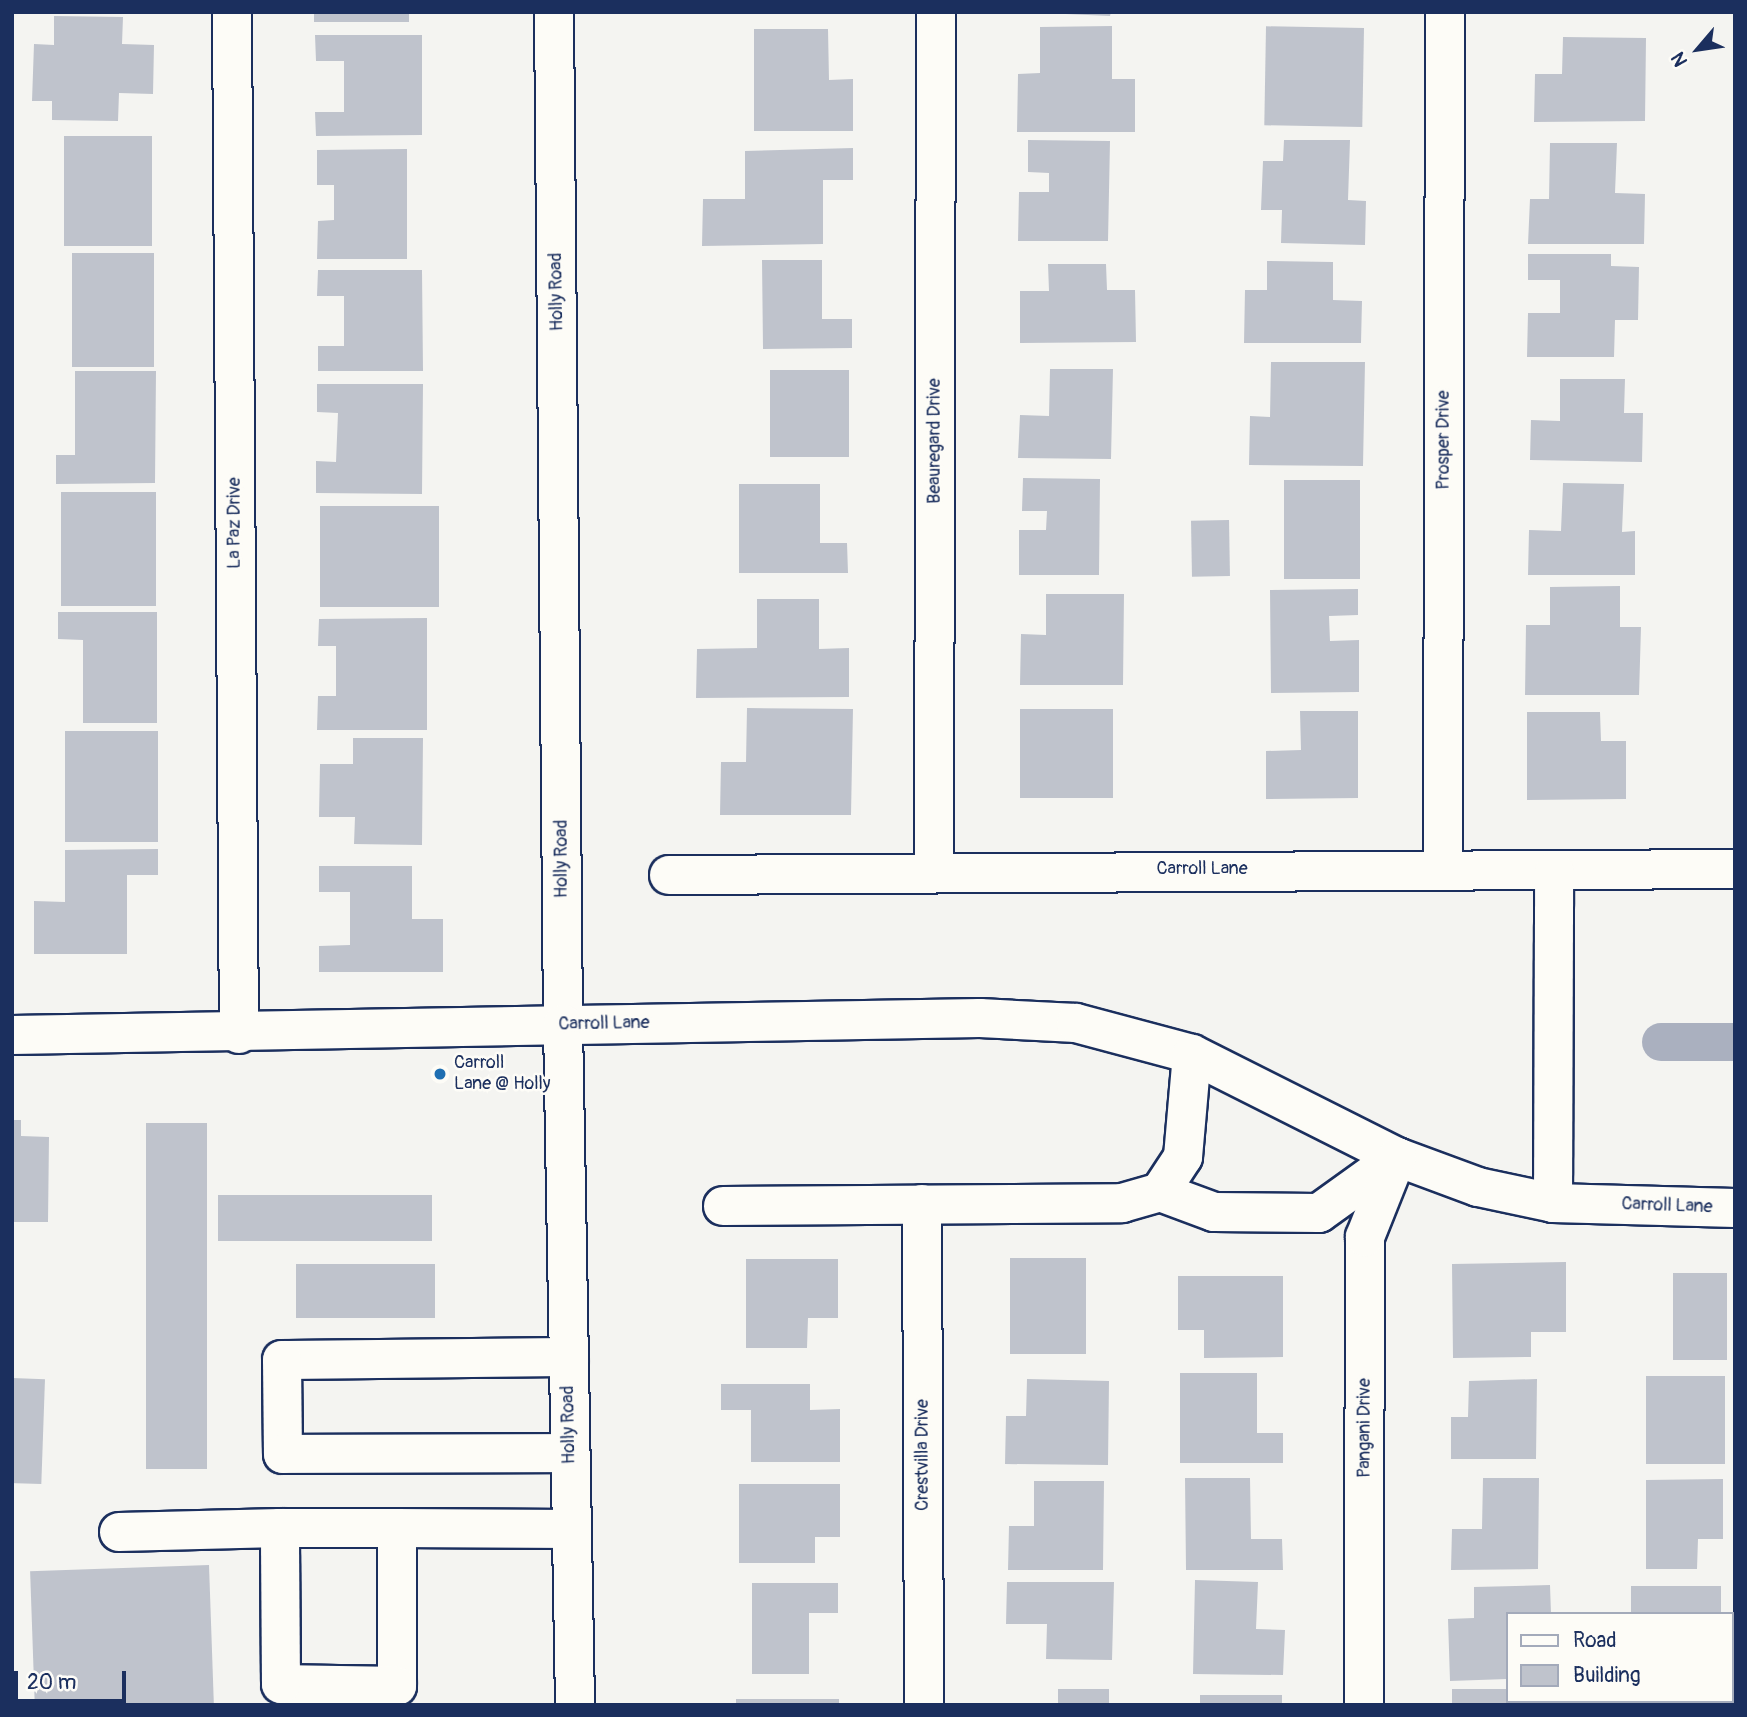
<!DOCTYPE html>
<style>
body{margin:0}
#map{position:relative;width:1747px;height:1717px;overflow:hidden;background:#f4f4f1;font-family:Pangolin,sans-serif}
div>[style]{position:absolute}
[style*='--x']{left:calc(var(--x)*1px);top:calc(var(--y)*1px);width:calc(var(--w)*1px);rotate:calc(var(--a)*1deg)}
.canal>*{height:38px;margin:-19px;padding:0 19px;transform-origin:19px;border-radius:19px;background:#aab0bf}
.building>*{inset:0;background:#bfc3cc;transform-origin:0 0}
.roads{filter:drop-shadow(2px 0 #1b2f5e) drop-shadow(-2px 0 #1b2f5e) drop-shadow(0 2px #1b2f5e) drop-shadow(0 -2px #1b2f5e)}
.minor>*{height:38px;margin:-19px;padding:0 19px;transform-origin:19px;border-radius:19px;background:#fdfcf7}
.major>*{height:38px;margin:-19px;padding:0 19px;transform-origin:19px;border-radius:19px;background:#fdfcf7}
.dots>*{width:19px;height:19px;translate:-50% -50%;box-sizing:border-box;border:4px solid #fdfcf7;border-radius:50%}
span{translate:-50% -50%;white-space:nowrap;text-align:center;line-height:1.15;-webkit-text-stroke:5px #fdfcf7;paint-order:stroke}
.street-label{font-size:18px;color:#1b2f5e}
.poi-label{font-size:18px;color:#1b2f5e}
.left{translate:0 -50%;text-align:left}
.frame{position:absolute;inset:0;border:14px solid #1b2f5e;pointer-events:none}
.legend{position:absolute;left:1506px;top:1612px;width:228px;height:91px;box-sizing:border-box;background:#fdfcf7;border:2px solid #a3aaba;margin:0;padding:9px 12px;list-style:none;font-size:21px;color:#1b2f5e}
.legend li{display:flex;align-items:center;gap:14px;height:35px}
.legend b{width:35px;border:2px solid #a3aaba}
.north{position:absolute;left:1663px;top:14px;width:70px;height:70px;-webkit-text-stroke:5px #fdfcf7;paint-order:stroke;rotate:241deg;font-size:19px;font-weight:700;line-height:28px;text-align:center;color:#1b2f5e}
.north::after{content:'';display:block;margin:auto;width:24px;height:32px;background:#1b2f5e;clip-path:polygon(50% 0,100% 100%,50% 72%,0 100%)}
.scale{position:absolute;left:14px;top:1671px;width:112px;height:32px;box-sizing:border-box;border:4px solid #1b2f5e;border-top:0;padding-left:9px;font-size:21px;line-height:24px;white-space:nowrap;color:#1b2f5e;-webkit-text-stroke:5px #fdfcf7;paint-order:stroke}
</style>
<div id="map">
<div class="canal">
<div style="--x:1661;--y:1042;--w:74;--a:0"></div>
</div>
<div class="building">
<div style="left:314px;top:12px;width:95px;height:10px"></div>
<div style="clip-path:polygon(1021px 12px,1111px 12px,1110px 16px)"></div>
<div style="clip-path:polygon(54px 16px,123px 17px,122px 44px,154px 45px,153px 94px,119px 93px,118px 121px,52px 120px,52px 101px,32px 101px,34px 44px,54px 45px)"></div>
<div style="clip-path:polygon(1112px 26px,1112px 79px,1135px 79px,1135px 132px,1017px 132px,1018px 74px,1040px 73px,1040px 27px)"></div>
<div style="left:1364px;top:28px;width:99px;height:98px;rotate:91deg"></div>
<div style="clip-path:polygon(754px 29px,828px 29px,829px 80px,853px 79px,853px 131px,754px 131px)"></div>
<div style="clip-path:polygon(315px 35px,422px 35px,422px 135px,316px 136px,315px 112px,344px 112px,344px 61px,316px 61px)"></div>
<div style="clip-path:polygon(1563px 37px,1646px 38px,1645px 121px,1534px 122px,1535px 74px,1562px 74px)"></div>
<div style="left:64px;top:136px;width:88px;height:110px"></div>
<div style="clip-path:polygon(1028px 140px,1110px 141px,1108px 241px,1018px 241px,1019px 192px,1049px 192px,1049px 173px,1028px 172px)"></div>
<div style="clip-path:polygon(1284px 140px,1350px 140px,1348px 200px,1366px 201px,1365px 245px,1281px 243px,1282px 210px,1261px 210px,1263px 161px,1283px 161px)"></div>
<div style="clip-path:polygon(1550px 143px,1617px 143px,1615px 193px,1645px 194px,1644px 244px,1528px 244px,1530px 199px,1549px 199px)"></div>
<div style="clip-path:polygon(853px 148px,853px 180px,823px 180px,823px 244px,702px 246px,703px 199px,745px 199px,745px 151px)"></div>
<div style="clip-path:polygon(407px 149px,407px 259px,317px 259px,318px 221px,334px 220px,334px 185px,317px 185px,317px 150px)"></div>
<div style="left:154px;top:253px;width:114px;height:82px;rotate:90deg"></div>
<div style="clip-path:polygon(1528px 254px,1611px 254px,1611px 266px,1639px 267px,1638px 320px,1615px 320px,1614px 357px,1527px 357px,1528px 313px,1560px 313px,1560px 280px,1528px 280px)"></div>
<div style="clip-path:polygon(762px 260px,822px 260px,822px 319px,852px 319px,852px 348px,763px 349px)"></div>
<div style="clip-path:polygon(1267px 261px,1333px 262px,1333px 300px,1362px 301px,1361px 343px,1244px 343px,1245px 290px,1267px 290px)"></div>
<div style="clip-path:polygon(1048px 264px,1106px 264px,1107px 290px,1135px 290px,1136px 342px,1020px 343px,1020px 291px,1049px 291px)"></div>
<div style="clip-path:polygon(318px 270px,422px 270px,423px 371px,318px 371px,318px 346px,344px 346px,344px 296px,317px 296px)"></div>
<div style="clip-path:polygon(1271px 362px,1365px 362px,1363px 466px,1249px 465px,1250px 416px,1270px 417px)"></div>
<div style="clip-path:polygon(1050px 369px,1113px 369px,1111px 459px,1018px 458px,1020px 415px,1049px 416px)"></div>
<div style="left:770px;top:370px;width:79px;height:87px"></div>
<div style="clip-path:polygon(75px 371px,156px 371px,155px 483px,56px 484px,56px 455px,75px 455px)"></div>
<div style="clip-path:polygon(1560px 379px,1625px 379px,1624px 413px,1643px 413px,1642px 462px,1530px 460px,1531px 420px,1560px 421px)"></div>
<div style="clip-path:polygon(317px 384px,423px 384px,422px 494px,316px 493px,316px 461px,336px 462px,338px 413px,317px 412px)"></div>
<div style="clip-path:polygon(1023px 478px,1100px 479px,1099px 575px,1019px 575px,1019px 530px,1046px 530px,1047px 511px,1022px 511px)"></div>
<div style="left:1284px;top:480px;width:76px;height:99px"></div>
<div style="clip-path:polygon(1563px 483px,1624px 484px,1622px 532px,1635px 531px,1635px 575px,1528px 575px,1529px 530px,1561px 531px)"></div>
<div style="clip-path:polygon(739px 484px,820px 484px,820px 543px,847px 543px,848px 573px,739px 573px)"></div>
<div style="left:61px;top:492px;width:95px;height:114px"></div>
<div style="left:320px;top:506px;width:119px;height:101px"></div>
<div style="left:1229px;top:520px;width:56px;height:38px;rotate:89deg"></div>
<div style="clip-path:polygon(1620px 586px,1620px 627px,1641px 627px,1639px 695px,1525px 695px,1526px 625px,1550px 625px,1550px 587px)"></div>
<div style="clip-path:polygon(1358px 589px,1358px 615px,1329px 616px,1330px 641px,1359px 640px,1359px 692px,1271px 693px,1270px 590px)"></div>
<div style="clip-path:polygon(1046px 594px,1124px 594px,1123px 685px,1020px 685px,1021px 634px,1046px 635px)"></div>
<div style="clip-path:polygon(757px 599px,819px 599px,819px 649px,849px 648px,849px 697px,696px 698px,697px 649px,757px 648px)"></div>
<div style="clip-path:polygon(58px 612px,157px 612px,157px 723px,83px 723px,83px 640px,58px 639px)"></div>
<div style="clip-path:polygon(427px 618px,427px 730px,317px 730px,318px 696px,336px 696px,336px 646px,318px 646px,319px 619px)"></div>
<div style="clip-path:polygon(747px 708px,853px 709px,851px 815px,720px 815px,721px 762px,746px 762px)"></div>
<div style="left:1020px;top:709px;width:93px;height:89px"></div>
<div style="clip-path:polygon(1300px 711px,1358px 711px,1358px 798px,1266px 799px,1266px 751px,1301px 750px)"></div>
<div style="clip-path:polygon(1527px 712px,1600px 712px,1601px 741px,1626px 741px,1626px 799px,1527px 800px)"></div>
<div style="left:158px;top:731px;width:111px;height:93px;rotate:90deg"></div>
<div style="clip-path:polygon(353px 738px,423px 738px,422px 845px,354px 844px,355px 817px,319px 817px,320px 764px,353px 764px)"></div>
<div style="clip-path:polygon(158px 849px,158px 875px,127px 875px,127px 954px,34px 954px,34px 901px,65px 902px,65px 850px)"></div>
<div style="clip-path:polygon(319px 866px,412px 866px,412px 919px,443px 919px,443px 972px,319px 972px,319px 946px,350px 945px,350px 892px,319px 892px)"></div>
<div style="clip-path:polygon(12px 1120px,21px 1120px,21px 1136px,49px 1137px,48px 1222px,12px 1222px)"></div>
<div style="left:146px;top:1123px;width:61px;height:346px"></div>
<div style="left:432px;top:1195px;width:46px;height:214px;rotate:90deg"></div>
<div style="left:1010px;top:1258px;width:76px;height:96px"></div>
<div style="clip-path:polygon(746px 1259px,838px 1259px,838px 1318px,808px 1318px,807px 1348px,746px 1348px)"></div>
<div style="clip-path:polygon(1566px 1262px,1566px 1332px,1531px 1332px,1531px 1357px,1453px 1358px,1452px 1264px)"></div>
<div style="left:296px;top:1264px;width:139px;height:54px"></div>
<div style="left:1673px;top:1273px;width:54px;height:87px"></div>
<div style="clip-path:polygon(1178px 1276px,1283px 1276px,1283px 1357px,1204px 1358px,1204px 1330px,1178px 1330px)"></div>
<div style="clip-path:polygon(1180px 1373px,1257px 1373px,1257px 1433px,1283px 1433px,1283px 1463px,1180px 1463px)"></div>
<div style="left:1646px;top:1376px;width:79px;height:88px"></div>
<div style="left:12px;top:1378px;width:33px;height:105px;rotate:2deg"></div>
<div style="clip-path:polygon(1027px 1379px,1109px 1381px,1108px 1465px,1005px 1464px,1006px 1416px,1026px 1416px)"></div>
<div style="clip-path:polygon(1537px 1379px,1536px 1459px,1451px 1459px,1451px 1417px,1468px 1417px,1469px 1381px)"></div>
<div style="clip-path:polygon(721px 1384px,810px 1384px,810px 1410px,840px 1409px,840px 1462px,751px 1462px,751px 1410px,721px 1410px)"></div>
<div style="clip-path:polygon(1185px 1478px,1250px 1478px,1251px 1539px,1282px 1539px,1283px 1570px,1186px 1570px)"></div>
<div style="clip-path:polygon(1483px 1478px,1539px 1478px,1538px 1569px,1451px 1570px,1452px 1529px,1482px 1529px)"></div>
<div style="clip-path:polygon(1723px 1479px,1723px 1539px,1698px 1539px,1697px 1569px,1646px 1569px,1646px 1480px)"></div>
<div style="clip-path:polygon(1034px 1481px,1104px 1481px,1103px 1570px,1008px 1570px,1009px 1526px,1034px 1526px)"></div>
<div style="clip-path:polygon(739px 1484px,840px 1484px,840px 1537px,815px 1537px,815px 1563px,739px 1563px)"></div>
<div style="left:209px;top:1565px;width:139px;height:179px;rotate:88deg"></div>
<div style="clip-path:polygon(1195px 1580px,1258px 1582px,1256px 1629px,1285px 1630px,1283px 1675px,1193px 1674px)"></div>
<div style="clip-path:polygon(1007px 1582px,1114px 1582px,1112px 1660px,1046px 1659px,1047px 1624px,1006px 1624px)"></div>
<div style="clip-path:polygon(752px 1583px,838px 1583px,838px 1613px,809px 1613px,809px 1674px,752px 1674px)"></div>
<div style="clip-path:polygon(1550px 1585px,1551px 1614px,1507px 1614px,1507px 1679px,1450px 1681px,1448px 1619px,1474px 1618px,1474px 1587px)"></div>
<div style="left:1631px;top:1586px;width:90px;height:28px"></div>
<div style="left:1058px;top:1689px;width:51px;height:16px"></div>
<div style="clip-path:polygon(1452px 1689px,1507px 1689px,1507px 1701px,1515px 1705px,1452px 1705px)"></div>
<div style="left:1200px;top:1695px;width:82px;height:10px"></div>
<div style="left:736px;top:1699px;width:103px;height:6px"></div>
<div style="left:1613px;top:1701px;width:116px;height:4px"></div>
</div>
<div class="roads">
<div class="minor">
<div style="--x:232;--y:12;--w:1022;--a:89.61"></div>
<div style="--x:1443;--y:868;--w:856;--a:-89.87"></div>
<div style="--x:934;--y:871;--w:859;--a:-89.87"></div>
<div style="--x:669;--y:875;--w:1066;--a:-0.32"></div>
<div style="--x:12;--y:1035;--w:968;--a:-1.01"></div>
<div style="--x:980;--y:1018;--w:96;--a:3"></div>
<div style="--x:1076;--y:1023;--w:120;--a:15"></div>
<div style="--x:1192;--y:1054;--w:229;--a:26.7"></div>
<div style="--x:1397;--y:1157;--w:86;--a:20.3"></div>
<div style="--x:1478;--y:1187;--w:77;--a:12"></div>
<div style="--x:1553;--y:1203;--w:182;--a:1.6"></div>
<div style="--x:1160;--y:1192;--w:58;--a:20.3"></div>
<div style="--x:1214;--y:1212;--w:105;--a:0.5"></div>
<div style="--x:1319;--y:1213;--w:96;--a:-35.7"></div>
<div style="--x:1553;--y:1203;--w:332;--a:-89.8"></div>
<div style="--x:922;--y:1204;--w:501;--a:89.77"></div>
<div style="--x:723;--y:1206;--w:399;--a:-0.4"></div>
<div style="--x:1122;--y:1203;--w:40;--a:-16"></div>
<div style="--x:1160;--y:1192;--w:42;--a:-56.7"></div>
<div style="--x:1183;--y:1157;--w:103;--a:-85"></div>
<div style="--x:569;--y:1357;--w:287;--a:179.4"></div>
<div style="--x:282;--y:1360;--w:94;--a:89.4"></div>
<div style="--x:283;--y:1454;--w:287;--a:-0.2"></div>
<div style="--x:397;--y:1528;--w:158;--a:90"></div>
<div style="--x:397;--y:1686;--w:116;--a:-179"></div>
<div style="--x:281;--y:1684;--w:156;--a:-90.4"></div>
<div style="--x:280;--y:1528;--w:117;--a:0"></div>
<div style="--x:397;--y:1528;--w:174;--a:0.3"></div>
<div style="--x:119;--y:1532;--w:161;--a:-1.4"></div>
<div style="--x:1364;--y:1705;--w:468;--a:-89.9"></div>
<div style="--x:1365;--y:1237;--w:86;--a:-68.2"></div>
</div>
<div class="major">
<div style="--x:554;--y:12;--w:1012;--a:89.49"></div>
<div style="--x:563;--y:1024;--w:681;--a:88.99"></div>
</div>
</div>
<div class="dots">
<div style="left:440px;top:1074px;background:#1f6fb2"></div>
</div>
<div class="street-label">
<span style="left:557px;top:292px;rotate:-91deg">Holly Road</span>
<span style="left:1444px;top:440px;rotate:-90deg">Prosper Drive</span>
<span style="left:935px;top:441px;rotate:-90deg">Beauregard Drive</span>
<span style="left:235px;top:523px;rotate:-90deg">La Paz Drive</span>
<span style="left:562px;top:859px;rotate:-90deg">Holly Road</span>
<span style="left:1202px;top:869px">Carroll Lane</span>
<span style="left:604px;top:1024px;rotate:-1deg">Carroll Lane</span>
<span style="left:1667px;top:1206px;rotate:2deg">Carroll Lane</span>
<span style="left:569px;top:1425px;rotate:-91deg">Holly Road</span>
<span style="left:1365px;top:1428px;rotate:-90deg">Pangani Drive</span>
<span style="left:923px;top:1455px;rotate:-90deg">Crestvilla Drive</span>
</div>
<div class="poi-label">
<span class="left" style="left:454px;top:1074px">Carroll<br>Lane @ Holly</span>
</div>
<div class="frame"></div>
<ul class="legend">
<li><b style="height:9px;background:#fdfcf7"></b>Road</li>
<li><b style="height:19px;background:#bfc3cc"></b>Building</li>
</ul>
<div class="north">N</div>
<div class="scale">20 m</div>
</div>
